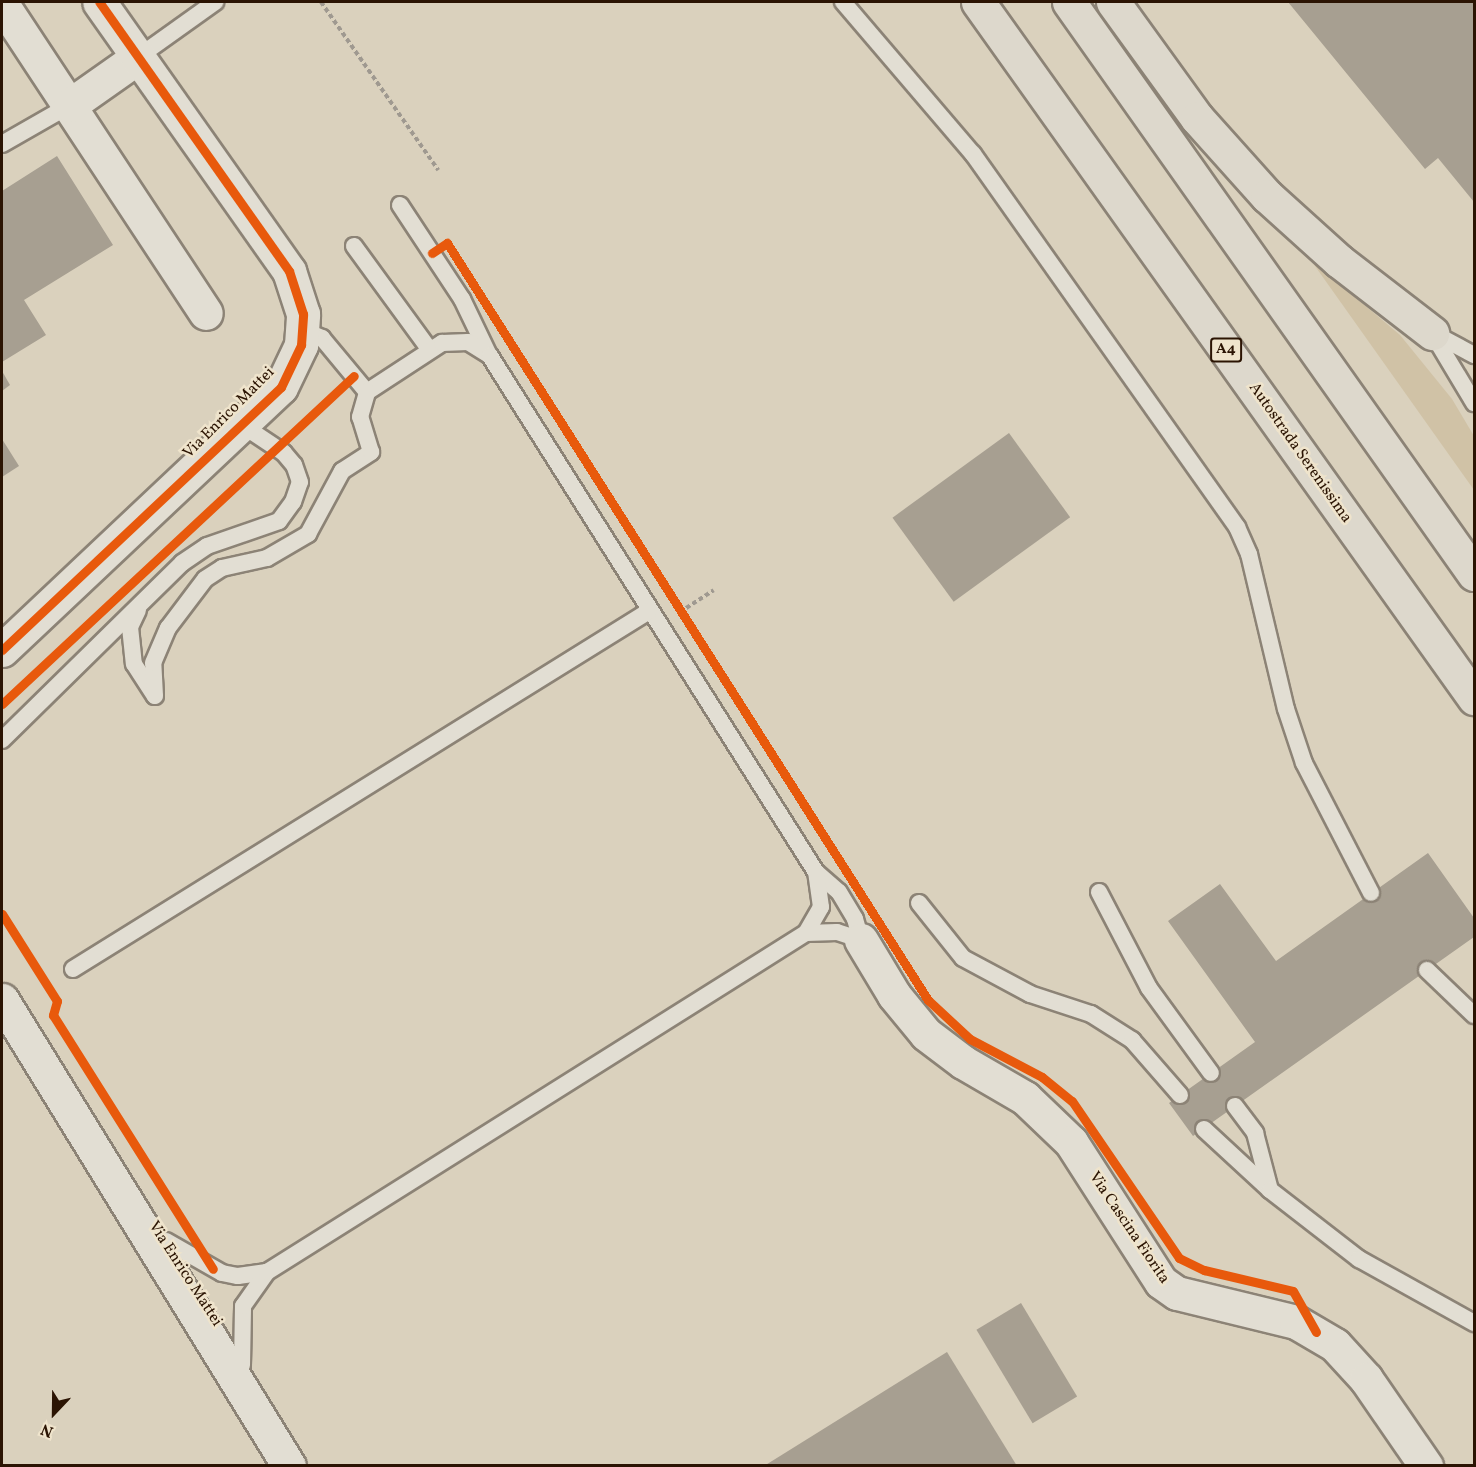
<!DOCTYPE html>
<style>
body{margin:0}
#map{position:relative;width:1476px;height:1467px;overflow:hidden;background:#dad1bd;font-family:Vollkorn,serif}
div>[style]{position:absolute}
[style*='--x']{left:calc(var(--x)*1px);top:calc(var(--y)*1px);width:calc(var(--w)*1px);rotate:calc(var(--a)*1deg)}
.green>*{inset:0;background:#d0c2a6}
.building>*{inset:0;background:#a79f91;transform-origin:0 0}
.path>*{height:4px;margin-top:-2px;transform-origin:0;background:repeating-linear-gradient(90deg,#9f9990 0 4.5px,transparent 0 7.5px)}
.roads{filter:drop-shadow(2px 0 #8c8376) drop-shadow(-2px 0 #8c8376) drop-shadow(0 2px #8c8376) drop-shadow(0 -2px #8c8376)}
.lane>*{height:16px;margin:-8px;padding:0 8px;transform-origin:8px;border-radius:8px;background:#e2ded3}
.street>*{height:33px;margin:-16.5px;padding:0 16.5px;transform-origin:16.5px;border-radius:16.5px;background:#e2ded3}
.highway>*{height:33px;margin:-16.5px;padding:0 16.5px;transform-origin:16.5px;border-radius:16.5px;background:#ddd8cc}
.cycleway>*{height:9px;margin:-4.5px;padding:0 4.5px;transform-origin:4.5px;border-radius:4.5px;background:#e8590c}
span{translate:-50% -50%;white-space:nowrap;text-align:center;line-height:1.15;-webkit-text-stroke:5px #efe4cc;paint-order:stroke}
.shield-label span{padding:2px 4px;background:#efe4cc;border:2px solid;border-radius:4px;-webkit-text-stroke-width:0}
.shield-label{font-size:15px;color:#2b1403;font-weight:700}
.street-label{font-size:16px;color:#2b1403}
.frame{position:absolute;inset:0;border:3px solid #2b1403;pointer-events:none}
.north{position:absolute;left:24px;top:1383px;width:60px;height:60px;-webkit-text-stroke:4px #efe4cc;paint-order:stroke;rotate:202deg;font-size:16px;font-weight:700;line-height:24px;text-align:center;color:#2b1403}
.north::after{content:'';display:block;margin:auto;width:21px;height:27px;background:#2b1403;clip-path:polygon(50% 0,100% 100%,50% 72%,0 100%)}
</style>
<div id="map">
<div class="green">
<div style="clip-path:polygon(1310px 259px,1400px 335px,1452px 399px,1474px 436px,1474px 490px)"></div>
</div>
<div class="building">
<div style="clip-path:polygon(1288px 2px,1474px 2px,1474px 202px,1438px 158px,1425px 169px)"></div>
<div style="clip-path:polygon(57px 156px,113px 245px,24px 300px,46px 335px,2px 362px,2px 191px)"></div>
<div style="clip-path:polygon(2px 371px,10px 385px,2px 391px)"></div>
<div style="left:1009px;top:433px;width:104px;height:144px;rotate:54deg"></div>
<div style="clip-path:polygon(2px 439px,19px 466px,2px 477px)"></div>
<div style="clip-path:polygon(1428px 853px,1474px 918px,1474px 937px,1193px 1136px,1169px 1103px,1255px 1042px,1168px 921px,1220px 884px,1276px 961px)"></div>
<div style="left:1021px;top:1303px;width:109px;height:52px;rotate:59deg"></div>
<div style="clip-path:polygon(947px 1352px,1017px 1466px,764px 1466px)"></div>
</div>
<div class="path">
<div style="--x:321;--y:2;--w:205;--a:55.1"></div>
<div style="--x:680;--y:612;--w:40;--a:-32.9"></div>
</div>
<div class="roads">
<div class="lane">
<div style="--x:843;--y:2;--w:200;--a:49.5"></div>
<div style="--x:973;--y:154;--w:457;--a:54.7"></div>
<div style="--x:1237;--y:527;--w:30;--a:66"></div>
<div style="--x:1249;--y:554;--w:159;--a:76.6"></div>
<div style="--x:1286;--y:709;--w:57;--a:71.6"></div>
<div style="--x:1304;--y:763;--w:146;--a:62.7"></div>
<div style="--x:138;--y:57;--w:95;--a:-35.5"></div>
<div style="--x:2;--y:144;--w:78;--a:-29.8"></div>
<div style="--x:400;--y:205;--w:113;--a:56.6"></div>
<div style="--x:462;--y:299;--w:62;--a:64.3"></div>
<div style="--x:354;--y:246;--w:127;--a:53.9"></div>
<div style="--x:303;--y:330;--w:21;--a:23"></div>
<div style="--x:322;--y:338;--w:70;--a:50.2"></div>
<div style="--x:367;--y:392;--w:90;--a:-33.2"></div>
<div style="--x:442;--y:343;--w:26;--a:-2"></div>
<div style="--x:468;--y:342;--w:26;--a:32"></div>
<div style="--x:490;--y:356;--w:610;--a:57.72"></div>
<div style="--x:816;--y:872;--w:30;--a:41"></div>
<div style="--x:839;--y:892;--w:31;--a:59"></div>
<div style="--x:855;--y:919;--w:22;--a:74"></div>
<div style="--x:1432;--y:333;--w:82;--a:59"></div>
<div style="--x:1433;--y:333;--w:47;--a:28.2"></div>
<div style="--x:138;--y:610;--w:19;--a:115"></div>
<div style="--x:130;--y:627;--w:37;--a:84"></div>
<div style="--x:134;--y:664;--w:38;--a:57"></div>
<div style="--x:155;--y:696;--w:33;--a:-93"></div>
<div style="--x:153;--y:663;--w:38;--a:-67"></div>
<div style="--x:168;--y:628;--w:61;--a:-52.9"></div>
<div style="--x:205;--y:579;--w:20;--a:-33"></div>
<div style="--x:222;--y:568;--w:46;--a:-12.5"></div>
<div style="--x:267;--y:558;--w:48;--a:-30.3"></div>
<div style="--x:308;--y:534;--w:72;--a:-61.6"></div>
<div style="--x:342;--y:471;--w:35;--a:-33"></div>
<div style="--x:371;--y:452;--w:37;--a:-107"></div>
<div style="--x:360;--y:417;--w:26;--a:-74"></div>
<div style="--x:2;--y:740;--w:252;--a:-44.5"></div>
<div style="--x:182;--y:563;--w:30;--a:-34"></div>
<div style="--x:207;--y:546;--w:76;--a:-19.1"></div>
<div style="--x:279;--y:521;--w:24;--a:-54"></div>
<div style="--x:293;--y:502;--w:21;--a:-71"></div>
<div style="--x:300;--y:482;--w:18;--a:-109"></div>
<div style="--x:294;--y:465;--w:16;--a:-130"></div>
<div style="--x:284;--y:453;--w:50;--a:-146.3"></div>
<div style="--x:1099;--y:892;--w:108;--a:62.5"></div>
<div style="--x:1149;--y:988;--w:105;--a:53.9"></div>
<div style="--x:919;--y:903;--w:70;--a:51.3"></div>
<div style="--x:963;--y:958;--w:76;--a:28.2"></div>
<div style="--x:1030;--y:994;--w:64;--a:18.2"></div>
<div style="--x:1091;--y:1014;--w:49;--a:32.4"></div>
<div style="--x:1132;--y:1040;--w:73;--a:48.9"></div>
<div style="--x:806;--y:933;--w:30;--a:-60"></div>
<div style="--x:821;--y:907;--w:35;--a:-98"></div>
<div style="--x:73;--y:969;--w:678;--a:-31.86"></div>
<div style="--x:1427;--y:970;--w:65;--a:43.8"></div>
<div style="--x:1235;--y:1106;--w:34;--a:53"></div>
<div style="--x:1255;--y:1133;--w:59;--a:75.3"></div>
<div style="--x:1204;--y:1129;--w:90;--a:42.7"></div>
<div style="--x:1270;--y:1190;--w:113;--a:37.8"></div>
<div style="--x:1359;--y:1259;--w:132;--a:29.1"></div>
<div style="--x:166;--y:1241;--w:64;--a:29.7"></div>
<div style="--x:222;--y:1273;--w:16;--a:11"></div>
<div style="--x:238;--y:1276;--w:29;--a:-8"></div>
<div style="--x:242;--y:1365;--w:59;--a:-89"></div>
<div style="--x:243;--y:1306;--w:42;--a:-54.8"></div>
<div style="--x:267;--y:1272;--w:637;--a:-32.17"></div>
<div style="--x:806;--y:933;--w:31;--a:-2"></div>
<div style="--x:837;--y:932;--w:25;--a:18"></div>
</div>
<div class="street">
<div style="--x:2;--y:4;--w:370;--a:56.6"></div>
<div style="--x:70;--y:105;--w:83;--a:-35.2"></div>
<div style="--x:2;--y:650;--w:383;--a:-43.3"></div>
<div style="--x:281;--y:387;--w:47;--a:-64.5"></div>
<div style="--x:301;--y:345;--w:31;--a:-86"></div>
<div style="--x:303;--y:314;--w:45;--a:-108"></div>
<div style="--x:289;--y:271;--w:329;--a:-125.2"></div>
<div style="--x:861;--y:940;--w:64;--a:59"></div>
<div style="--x:894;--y:995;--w:50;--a:50.6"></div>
<div style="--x:926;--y:1034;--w:46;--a:37.1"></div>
<div style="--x:963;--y:1062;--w:72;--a:30.1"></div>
<div style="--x:1025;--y:1098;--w:64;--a:43.7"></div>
<div style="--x:1071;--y:1142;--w:166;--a:57.3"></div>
<div style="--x:1161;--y:1282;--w:19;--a:35"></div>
<div style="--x:1177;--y:1293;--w:122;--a:13.7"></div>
<div style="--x:1296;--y:1322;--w:45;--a:30.5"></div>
<div style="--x:1335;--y:1345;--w:46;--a:47.6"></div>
<div style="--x:1366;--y:1379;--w:106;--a:55.4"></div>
<div style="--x:2;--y:1000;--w:547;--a:58.37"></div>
</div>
<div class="highway">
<div style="--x:978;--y:2;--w:855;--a:54.52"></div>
<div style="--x:1069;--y:2;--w:701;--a:54.7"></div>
<div style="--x:1113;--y:2;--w:143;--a:54.1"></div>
<div style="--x:1197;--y:118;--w:105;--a:48.1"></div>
<div style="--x:1267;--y:196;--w:97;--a:42.1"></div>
<div style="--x:1339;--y:261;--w:118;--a:37.7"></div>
</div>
</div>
<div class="cycleway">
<div style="--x:432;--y:253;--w:18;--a:-34"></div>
<div style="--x:447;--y:243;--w:897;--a:57.57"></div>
<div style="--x:928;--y:1000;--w:57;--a:42.9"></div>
<div style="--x:970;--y:1039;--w:81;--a:27.8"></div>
<div style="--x:1042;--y:1077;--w:38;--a:39"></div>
<div style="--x:1072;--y:1101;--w:190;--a:55.7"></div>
<div style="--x:1179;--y:1258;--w:28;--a:26"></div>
<div style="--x:1204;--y:1270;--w:91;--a:13.3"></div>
<div style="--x:1293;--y:1291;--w:47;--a:60.7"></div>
<div style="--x:2;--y:650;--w:383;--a:-43.3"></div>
<div style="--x:281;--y:387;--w:47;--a:-64.5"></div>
<div style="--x:301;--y:345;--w:31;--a:-86"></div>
<div style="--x:303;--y:314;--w:45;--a:-108"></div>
<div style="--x:289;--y:271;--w:329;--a:-125.2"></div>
<div style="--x:2;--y:704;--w:481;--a:-43"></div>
<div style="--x:2;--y:914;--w:103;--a:57.7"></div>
<div style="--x:57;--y:1001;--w:15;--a:106"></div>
<div style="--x:53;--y:1015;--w:300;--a:57.8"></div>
</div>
<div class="shield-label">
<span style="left:1226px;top:350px">A4</span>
</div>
<div class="street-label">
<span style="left:229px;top:413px;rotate:-45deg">Via Enrico Mattei</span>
<span style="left:1300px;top:453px;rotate:55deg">Autostrada Serenissima</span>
<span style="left:1129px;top:1228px;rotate:56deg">Via Cascina Fiorita</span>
<span style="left:185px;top:1274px;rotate:57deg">Via Enrico Mattei</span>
</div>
<div class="frame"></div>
<div class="north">N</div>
</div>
